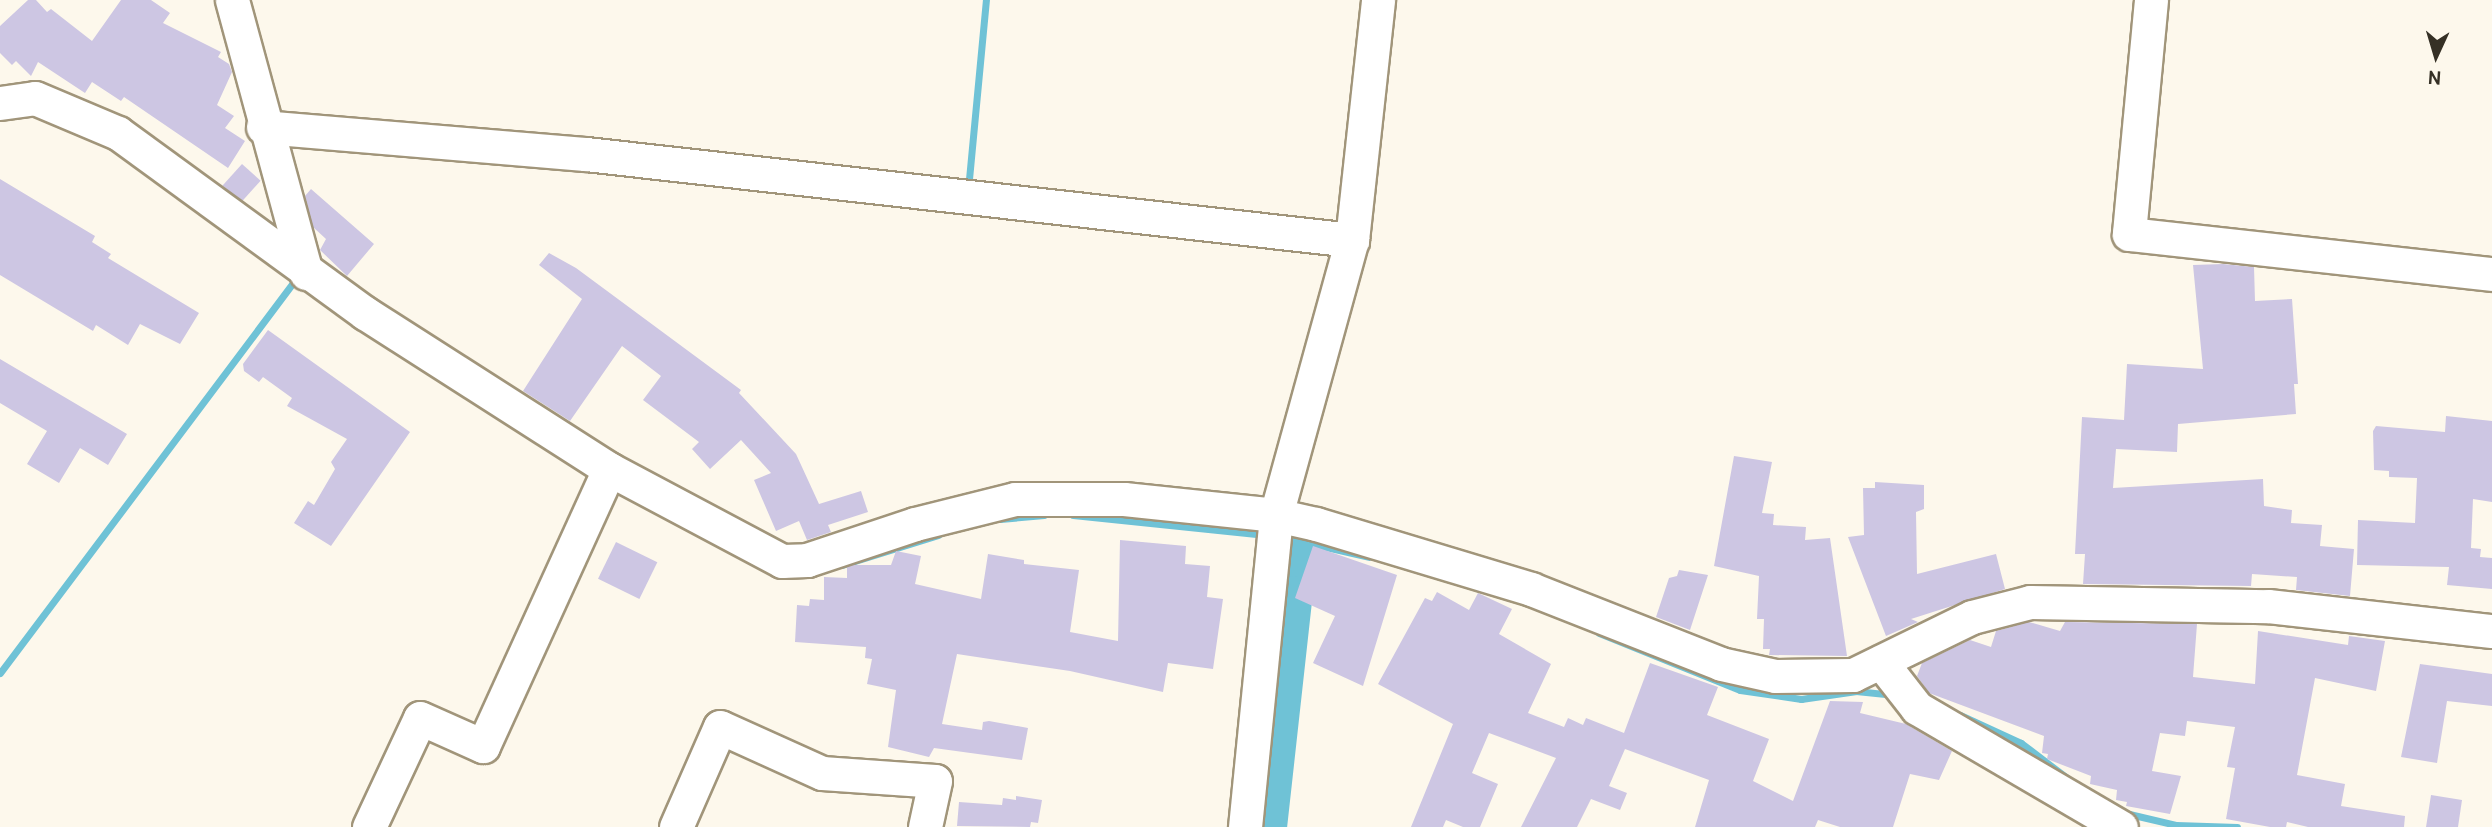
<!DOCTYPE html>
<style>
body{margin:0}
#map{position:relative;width:2492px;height:827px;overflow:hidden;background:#fdf8ec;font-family:Cabin,sans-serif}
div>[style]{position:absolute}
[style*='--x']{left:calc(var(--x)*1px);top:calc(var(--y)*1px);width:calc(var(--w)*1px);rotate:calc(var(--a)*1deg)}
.stream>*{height:7px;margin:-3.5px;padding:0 3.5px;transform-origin:3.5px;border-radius:3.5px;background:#6fc2d6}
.river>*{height:44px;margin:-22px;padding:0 22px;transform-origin:22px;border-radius:22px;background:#6fc2d6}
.building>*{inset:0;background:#cdc6e3;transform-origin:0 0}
.roads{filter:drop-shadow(2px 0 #a1957a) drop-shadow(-2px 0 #a1957a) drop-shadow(0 2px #a1957a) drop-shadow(0 -2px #a1957a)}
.minor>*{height:33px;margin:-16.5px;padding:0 16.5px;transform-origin:16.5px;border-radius:16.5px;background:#fff}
span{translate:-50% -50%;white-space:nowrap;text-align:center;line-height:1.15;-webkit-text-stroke:5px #fdf8ec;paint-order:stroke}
.north{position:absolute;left:2401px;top:21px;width:70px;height:70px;-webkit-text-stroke:5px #fdf8ec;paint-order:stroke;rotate:184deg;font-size:19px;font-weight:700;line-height:28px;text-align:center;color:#353025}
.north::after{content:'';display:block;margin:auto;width:24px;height:32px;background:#353025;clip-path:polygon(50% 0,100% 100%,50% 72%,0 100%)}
</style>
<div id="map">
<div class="stream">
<div style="--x:969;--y:179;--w:180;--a:-84.6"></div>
<div style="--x:1073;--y:515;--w:194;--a:5.9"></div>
<div style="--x:1000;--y:519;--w:44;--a:-5.2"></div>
<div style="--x:1282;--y:537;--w:89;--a:12.9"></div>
<div style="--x:842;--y:565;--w:101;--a:-17.4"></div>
<div style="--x:1599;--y:633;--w:152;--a:22"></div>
<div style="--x:1740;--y:690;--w:62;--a:8.4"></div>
<div style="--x:1801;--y:699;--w:56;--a:-8.3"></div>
<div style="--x:1856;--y:691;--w:37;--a:6"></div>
<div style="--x:0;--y:673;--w:489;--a:-53.1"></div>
<div style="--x:294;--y:282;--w:7;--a:27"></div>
<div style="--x:1960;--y:715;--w:67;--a:24.7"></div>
<div style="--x:2021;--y:743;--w:58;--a:37.3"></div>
<div style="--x:2125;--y:813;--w:52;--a:13.2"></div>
<div style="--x:2176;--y:825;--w:61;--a:1.9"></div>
</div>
<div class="river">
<div style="--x:1265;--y:827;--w:274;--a:-83.7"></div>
<div style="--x:1295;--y:555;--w:17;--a:-62"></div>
</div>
<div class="building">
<div style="clip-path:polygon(28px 0,36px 0,47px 12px,51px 9px,92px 41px,121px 0,151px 0,170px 13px,163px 23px,221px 52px,218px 57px,229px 64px,232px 72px,217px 105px,234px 116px,225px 128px,245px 141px,228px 168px,124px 97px,121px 101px,92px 82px,85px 93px,38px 62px,31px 76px,16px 61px,12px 65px,0 53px,0 26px)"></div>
<div style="left:242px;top:164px;width:25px;height:29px;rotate:42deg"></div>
<div style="clip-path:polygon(0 179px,95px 236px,92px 242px,111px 254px,108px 258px,199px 313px,180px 344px,140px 324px,128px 345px,96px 325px,93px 331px,0 275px)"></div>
<div style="clip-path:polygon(311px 189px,374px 244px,347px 276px,320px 250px,326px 239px,313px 227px,305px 196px)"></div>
<div style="clip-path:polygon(549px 253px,576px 268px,741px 390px,739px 393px,796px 454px,819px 504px,861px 491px,868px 512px,828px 525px,831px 532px,807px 540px,799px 521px,776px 531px,754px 480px,771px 473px,741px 440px,710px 469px,692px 449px,699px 442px,643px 400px,661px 376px,622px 346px,570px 421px,523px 391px,582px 299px,539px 265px)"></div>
<div style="clip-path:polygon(2223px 264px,2254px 267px,2255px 301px,2292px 299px,2298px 384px,2294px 384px,2296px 414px,2178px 424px,2177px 452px,2116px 449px,2113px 488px,2263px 479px,2264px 506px,2292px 510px,2291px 523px,2322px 525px,2320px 546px,2354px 549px,2350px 596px,2296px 590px,2297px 577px,2252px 574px,2251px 586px,2083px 584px,2085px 554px,2075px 554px,2082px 417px,2124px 420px,2127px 364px,2203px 369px,2193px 265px)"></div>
<div style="clip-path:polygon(268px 330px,410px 432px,331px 546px,294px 523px,308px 501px,314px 505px,335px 469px,331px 462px,347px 439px,287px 406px,292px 398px,263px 377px,259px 382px,244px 371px,243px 364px)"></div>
<div style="clip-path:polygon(0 359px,127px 434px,108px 465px,80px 448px,59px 483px,27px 464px,47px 431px,0 403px)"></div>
<div style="clip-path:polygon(2446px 416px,2492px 421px,2492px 502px,2473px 499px,2471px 548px,2481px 549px,2480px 557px,2492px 558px,2492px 589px,2447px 585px,2449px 567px,2357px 565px,2358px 520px,2415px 523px,2417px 478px,2389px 477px,2389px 471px,2374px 470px,2373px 431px,2376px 426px,2445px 432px)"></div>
<div style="clip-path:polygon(1734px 456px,1772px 462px,1762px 513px,1774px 514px,1773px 525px,1806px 527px,1805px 540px,1830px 538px,1847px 656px,1769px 655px,1770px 649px,1763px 649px,1764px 619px,1757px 619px,1759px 576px,1714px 566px)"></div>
<div style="clip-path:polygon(1875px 482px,1924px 485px,1924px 509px,1916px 512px,1917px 574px,1996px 554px,2005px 589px,1911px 619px,1918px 622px,1886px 636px,1848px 537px,1864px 535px,1863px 488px,1875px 488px)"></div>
<div style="clip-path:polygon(1120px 540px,1186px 546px,1185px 564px,1210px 566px,1207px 597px,1223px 599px,1213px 669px,1168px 663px,1163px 692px,1070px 671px,957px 654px,942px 724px,982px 730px,983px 722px,989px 721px,1028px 728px,1022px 760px,934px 748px,929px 757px,888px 747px,896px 690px,867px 684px,872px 659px,865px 658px,866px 647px,795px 642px,797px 605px,809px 606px,810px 599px,824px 600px,824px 577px,847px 578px,847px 567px,852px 565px,891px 565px,896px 551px,921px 556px,915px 584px,981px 599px,988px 554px,1024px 560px,1024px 564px,1079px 570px,1070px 632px,1118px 641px)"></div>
<div style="left:616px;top:542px;width:46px;height:41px;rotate:26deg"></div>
<div style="clip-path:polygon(1313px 546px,1397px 575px,1363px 686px,1313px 663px,1335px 616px,1295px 598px)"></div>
<div style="clip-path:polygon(1679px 570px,1708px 575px,1690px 630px,1656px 617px,1669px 578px,1677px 576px)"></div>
<div style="clip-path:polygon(1437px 592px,1469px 610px,1478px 593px,1512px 609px,1499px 634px,1551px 664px,1528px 713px,1564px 727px,1568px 718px,1583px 725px,1586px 718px,1624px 733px,1650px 663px,1718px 687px,1707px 715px,1769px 739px,1753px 781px,1793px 801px,1830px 701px,1863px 702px,1860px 713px,1906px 724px,1952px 751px,1939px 780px,1910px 774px,1893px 827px,1840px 827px,1818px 820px,1815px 827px,1695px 827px,1709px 780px,1625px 749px,1609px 786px,1627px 793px,1620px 810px,1591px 799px,1577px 827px,1521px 827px,1556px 758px,1489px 733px,1472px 773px,1498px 784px,1480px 827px,1463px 827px,1446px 820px,1443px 827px,1411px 827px,1453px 724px,1378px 684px,1425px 598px,1432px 601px)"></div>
<div style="clip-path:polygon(2029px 622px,2060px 631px,2065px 622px,2197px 624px,2193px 677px,2255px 684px,2258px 631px,2348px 645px,2349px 636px,2385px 641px,2376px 691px,2315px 678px,2297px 775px,2345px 784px,2341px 806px,2405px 816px,2404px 827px,2308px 827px,2287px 822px,2286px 827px,2270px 827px,2226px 819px,2235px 768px,2227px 767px,2235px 727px,2187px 721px,2185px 736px,2160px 733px,2152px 771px,2181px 776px,2170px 814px,2126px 806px,2127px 802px,2116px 800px,2117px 790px,2090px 784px,2091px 776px,2047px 759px,2048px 754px,2042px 753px,2044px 736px,1929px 693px,1917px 676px,1922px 663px,1970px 640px,1991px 647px,1996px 631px)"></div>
<div style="clip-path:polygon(2420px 664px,2492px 674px,2492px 706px,2447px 701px,2437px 763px,2401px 757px)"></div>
<div style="clip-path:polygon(2431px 795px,2462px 800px,2458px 827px,2426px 827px)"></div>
<div style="clip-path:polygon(1016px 796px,1042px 800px,1038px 823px,1031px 822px,1030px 827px,957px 826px,959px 802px,1002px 805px,1003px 798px,1016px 800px)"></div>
</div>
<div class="roads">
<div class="minor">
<div style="--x:232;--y:0;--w:283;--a:74.8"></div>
<div style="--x:2151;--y:0;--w:235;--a:95.4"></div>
<div style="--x:2129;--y:234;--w:365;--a:6.3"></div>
<div style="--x:0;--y:103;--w:35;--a:-8"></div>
<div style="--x:35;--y:98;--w:90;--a:22.9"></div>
<div style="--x:118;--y:133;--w:306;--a:36.1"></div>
<div style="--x:365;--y:313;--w:290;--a:32.6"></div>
<div style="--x:609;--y:469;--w:196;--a:28"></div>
<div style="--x:782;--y:561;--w:25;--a:-2"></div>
<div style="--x:807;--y:560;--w:114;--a:-18.4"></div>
<div style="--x:915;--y:524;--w:103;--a:-14"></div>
<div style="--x:1015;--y:499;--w:109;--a:0"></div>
<div style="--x:1124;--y:499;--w:153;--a:6"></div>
<div style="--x:1276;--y:515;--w:41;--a:12.7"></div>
<div style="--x:1316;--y:524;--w:225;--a:16.8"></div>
<div style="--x:1531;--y:589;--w:204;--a:21.5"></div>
<div style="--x:1721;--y:664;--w:55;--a:12.5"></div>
<div style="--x:1775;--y:676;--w:78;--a:-0.7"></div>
<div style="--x:1853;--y:675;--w:132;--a:-26"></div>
<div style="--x:1972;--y:617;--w:60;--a:-14.5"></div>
<div style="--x:2030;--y:602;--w:238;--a:1"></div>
<div style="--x:2268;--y:606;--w:225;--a:6.4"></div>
<div style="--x:263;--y:127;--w:324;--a:4.8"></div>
<div style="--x:586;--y:154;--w:771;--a:6.41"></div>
<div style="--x:1881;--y:662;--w:58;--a:52"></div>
<div style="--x:1917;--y:708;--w:236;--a:30.3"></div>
<div style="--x:369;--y:827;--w:120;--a:-64.9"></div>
<div style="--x:420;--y:718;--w:69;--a:24"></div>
<div style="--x:483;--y:746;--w:304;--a:-65.5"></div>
<div style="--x:676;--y:827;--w:109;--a:-66.3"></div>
<div style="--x:720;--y:727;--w:112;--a:24.3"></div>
<div style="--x:822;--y:773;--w:113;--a:4"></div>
<div style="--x:935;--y:781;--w:47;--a:102.3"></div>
<div style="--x:1245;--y:827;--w:314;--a:-84.3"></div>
<div style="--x:1276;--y:515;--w:285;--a:-74.6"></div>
<div style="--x:1352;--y:240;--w:241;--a:-83.8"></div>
</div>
</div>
<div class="north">N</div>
</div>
